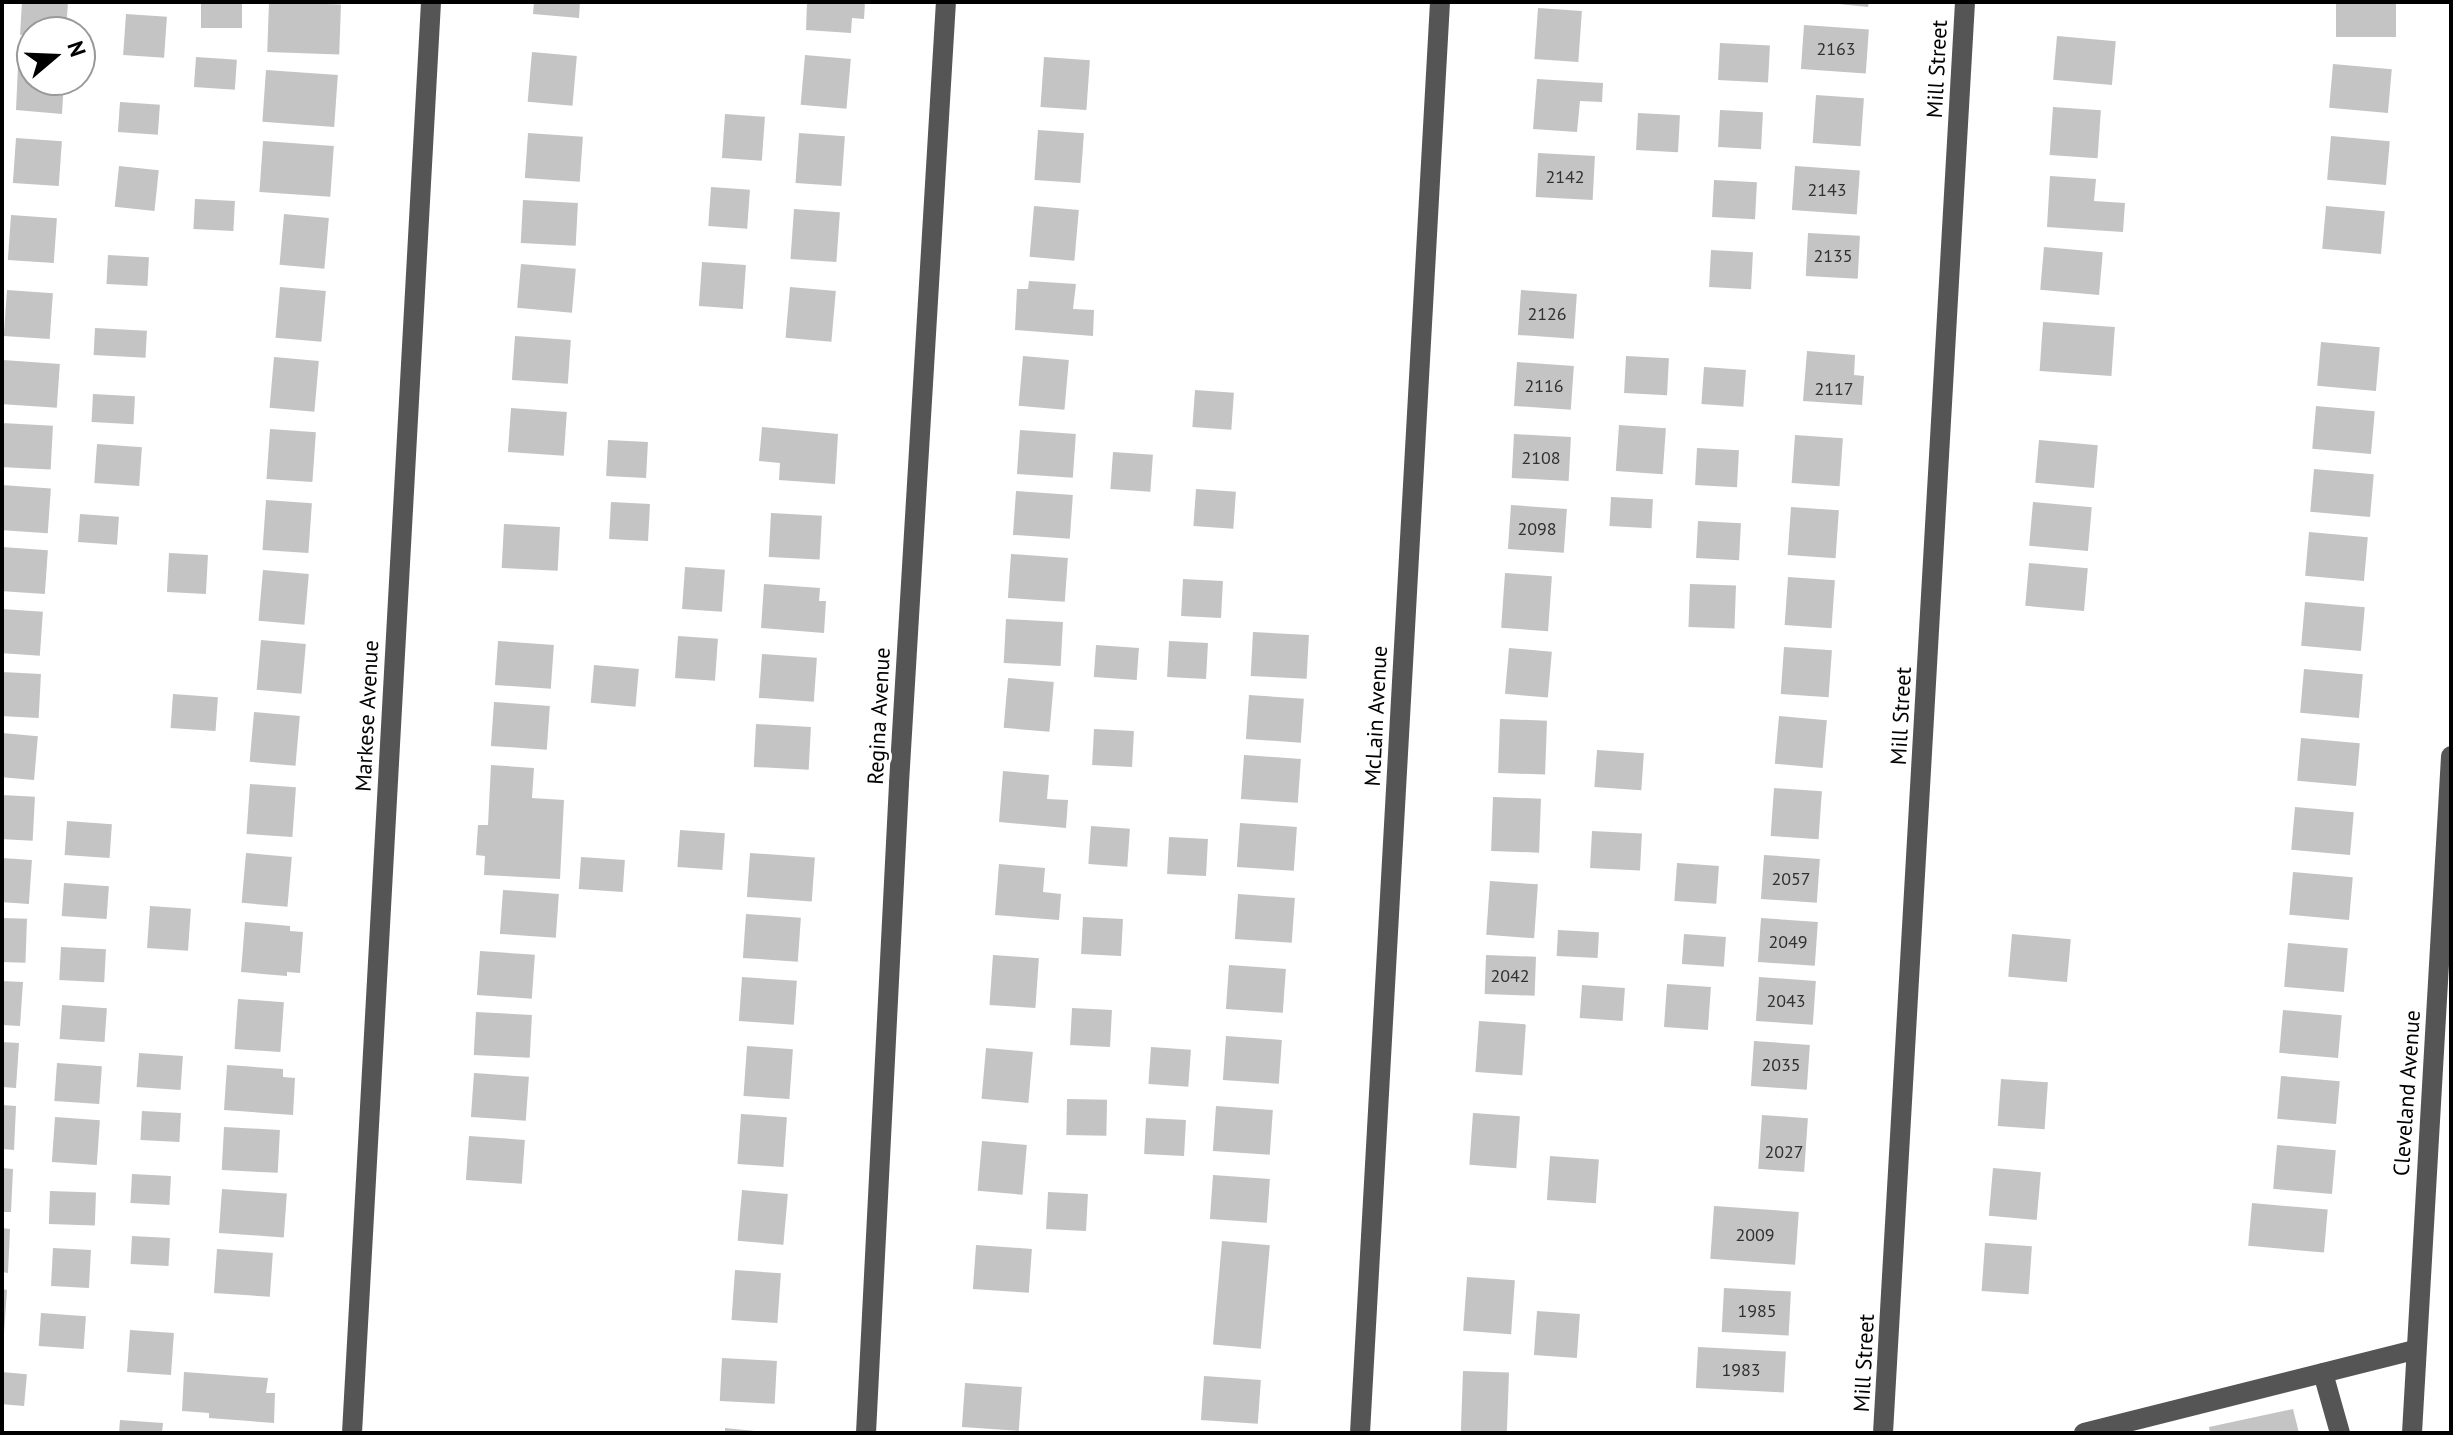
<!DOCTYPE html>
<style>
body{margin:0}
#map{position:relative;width:2453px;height:1435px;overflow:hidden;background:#fff;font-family:"PT Sans",sans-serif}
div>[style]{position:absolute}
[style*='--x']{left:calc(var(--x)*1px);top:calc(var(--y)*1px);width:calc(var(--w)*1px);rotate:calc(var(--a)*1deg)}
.building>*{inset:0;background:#c4c4c4;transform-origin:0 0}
.minor>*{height:20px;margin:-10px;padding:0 10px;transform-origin:10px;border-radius:10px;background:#555}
span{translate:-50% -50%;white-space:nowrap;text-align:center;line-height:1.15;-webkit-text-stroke:6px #fff;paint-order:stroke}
.number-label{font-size:18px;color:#313131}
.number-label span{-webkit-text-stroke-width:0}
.street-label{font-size:22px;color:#000}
.frame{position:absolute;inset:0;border:4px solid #000;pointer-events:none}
.north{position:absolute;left:16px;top:16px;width:80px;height:80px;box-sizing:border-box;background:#fff;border:2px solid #999;border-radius:50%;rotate:71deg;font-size:22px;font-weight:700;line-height:32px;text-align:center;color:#000}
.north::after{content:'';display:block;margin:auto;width:28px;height:36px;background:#000;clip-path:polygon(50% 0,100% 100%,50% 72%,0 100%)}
</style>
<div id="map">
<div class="building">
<div style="clip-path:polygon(22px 2px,68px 2px,66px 32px,20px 35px)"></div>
<div style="left:201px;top:2px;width:41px;height:26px"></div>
<div style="left:269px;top:2px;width:72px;height:50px;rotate:2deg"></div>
<div style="clip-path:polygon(534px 2px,580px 2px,579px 18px,533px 14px)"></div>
<div style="clip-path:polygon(807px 2px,865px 2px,864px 19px,852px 18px,851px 33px,806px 30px)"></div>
<div style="clip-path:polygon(1820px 2px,1869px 2px,1868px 7px)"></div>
<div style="left:2336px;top:2px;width:60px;height:35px"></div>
<div style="left:1538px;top:8px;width:44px;height:51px;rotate:4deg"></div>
<div style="left:126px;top:14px;width:41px;height:41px;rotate:4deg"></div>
<div style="left:1804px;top:25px;width:65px;height:44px;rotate:4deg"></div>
<div style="left:2057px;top:36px;width:59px;height:44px;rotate:5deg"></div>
<div style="left:1720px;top:43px;width:50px;height:37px;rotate:3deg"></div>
<div style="left:532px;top:52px;width:45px;height:50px;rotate:5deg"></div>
<div style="left:805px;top:55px;width:46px;height:50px;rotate:5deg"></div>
<div style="left:196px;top:57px;width:41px;height:30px;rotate:4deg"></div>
<div style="left:1044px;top:57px;width:46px;height:50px;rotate:4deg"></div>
<div style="left:2333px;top:64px;width:59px;height:44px;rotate:5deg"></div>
<div style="clip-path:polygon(18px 65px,32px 66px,32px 80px,64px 80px,62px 114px,16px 110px)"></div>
<div style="left:266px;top:70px;width:72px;height:52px;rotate:4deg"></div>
<div style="clip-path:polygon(1537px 79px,1603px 83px,1602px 102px,1580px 101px,1577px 132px,1533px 129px)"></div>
<div style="left:1816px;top:95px;width:48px;height:48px;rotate:4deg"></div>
<div style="left:120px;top:102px;width:40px;height:30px;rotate:4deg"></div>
<div style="left:2053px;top:107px;width:48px;height:48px;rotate:4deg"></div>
<div style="left:1720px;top:110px;width:43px;height:37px;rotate:3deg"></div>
<div style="left:1638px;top:113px;width:42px;height:37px;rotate:3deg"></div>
<div style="left:725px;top:114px;width:40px;height:44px;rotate:4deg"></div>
<div style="left:1038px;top:130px;width:46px;height:50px;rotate:4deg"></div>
<div style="left:528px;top:133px;width:55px;height:45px;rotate:4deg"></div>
<div style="left:799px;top:133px;width:46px;height:50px;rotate:4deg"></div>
<div style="left:2331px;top:136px;width:59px;height:44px;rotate:5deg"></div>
<div style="left:16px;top:138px;width:46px;height:45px;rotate:4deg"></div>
<div style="left:263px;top:141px;width:71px;height:51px;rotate:4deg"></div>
<div style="left:1538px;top:153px;width:57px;height:44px;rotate:3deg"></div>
<div style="left:119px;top:166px;width:40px;height:41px;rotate:6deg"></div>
<div style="left:1795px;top:166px;width:65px;height:44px;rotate:4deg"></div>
<div style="clip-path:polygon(2050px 176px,2096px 179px,2094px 201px,2125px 203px,2123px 232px,2047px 227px)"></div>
<div style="left:1714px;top:180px;width:43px;height:37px;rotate:3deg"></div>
<div style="left:711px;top:187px;width:39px;height:39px;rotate:4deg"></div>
<div style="left:195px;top:199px;width:40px;height:30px;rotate:3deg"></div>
<div style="left:523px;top:200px;width:55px;height:43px;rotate:3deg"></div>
<div style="left:1034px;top:206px;width:45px;height:51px;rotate:5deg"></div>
<div style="left:2326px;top:206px;width:59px;height:43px;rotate:5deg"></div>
<div style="left:794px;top:209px;width:46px;height:50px;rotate:4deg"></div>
<div style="left:284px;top:214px;width:45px;height:51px;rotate:5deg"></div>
<div style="left:11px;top:215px;width:46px;height:45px;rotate:4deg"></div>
<div style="left:1808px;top:233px;width:52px;height:43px;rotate:3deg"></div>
<div style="left:2044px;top:247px;width:59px;height:43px;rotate:5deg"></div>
<div style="left:1711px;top:250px;width:42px;height:37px;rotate:3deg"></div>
<div style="left:108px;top:255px;width:41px;height:29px;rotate:3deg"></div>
<div style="left:702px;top:262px;width:44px;height:44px;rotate:4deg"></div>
<div style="left:521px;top:264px;width:55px;height:44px;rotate:5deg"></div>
<div style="clip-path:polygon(1029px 281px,1076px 284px,1073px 309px,1094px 310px,1093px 336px,1015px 330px,1017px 289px,1028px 289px)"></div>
<div style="left:280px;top:287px;width:46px;height:51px;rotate:5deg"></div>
<div style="left:790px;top:287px;width:46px;height:51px;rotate:5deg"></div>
<div style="left:7px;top:290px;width:46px;height:46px;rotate:4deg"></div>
<div style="left:1521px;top:290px;width:56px;height:45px;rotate:4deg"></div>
<div style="left:2043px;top:322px;width:72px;height:49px;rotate:4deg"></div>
<div style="left:95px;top:328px;width:52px;height:27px;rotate:3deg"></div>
<div style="left:515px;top:336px;width:56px;height:44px;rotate:4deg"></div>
<div style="left:2321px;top:342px;width:59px;height:44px;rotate:5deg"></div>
<div style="clip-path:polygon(1807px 351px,1855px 355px,1854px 375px,1864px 376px,1862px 405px,1803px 401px)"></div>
<div style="left:1023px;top:356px;width:46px;height:50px;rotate:5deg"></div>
<div style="left:1626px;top:356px;width:43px;height:37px;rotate:3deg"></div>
<div style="left:274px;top:357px;width:45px;height:51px;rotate:5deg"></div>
<div style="left:3px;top:360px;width:57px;height:44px;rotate:4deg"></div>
<div style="left:1517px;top:362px;width:57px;height:44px;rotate:4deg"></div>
<div style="left:1704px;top:367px;width:42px;height:37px;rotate:4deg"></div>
<div style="left:1195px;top:390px;width:39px;height:37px;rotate:4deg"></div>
<div style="left:93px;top:394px;width:42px;height:28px;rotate:3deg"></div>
<div style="left:2316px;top:406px;width:59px;height:43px;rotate:5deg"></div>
<div style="left:511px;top:408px;width:56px;height:44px;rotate:4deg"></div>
<div style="left:2px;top:423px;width:51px;height:44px;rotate:3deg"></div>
<div style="left:1619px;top:425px;width:47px;height:46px;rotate:4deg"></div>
<div style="clip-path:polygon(762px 427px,838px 434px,835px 484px,779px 480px,780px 463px,759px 461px)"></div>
<div style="left:270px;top:429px;width:46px;height:50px;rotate:4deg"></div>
<div style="left:1020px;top:430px;width:56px;height:44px;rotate:4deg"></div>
<div style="left:1514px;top:434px;width:57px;height:44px;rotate:3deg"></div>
<div style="left:1795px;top:435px;width:48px;height:48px;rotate:4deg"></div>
<div style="left:608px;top:440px;width:40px;height:36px;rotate:3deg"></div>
<div style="left:2039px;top:440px;width:59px;height:43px;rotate:5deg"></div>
<div style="left:97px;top:444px;width:45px;height:39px;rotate:4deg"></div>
<div style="left:1697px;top:448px;width:42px;height:37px;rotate:3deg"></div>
<div style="left:1113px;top:452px;width:40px;height:37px;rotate:4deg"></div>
<div style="left:2314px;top:469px;width:60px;height:43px;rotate:5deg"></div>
<div style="left:2px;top:485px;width:49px;height:45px;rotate:4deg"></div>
<div style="left:1196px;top:489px;width:40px;height:37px;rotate:4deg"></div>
<div style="left:1016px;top:491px;width:57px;height:44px;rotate:4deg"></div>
<div style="left:1611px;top:497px;width:42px;height:29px;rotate:3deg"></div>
<div style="left:266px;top:500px;width:46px;height:50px;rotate:4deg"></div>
<div style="left:611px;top:502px;width:39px;height:37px;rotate:3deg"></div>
<div style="left:2033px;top:502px;width:59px;height:44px;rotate:5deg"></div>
<div style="left:1511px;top:505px;width:56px;height:44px;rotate:4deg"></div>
<div style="left:1791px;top:507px;width:48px;height:48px;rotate:4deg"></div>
<div style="left:771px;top:513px;width:51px;height:44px;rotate:3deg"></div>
<div style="left:80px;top:514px;width:39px;height:28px;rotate:4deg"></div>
<div style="left:1698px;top:521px;width:43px;height:37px;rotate:3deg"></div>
<div style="left:504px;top:524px;width:56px;height:44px;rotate:3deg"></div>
<div style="left:2309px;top:532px;width:59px;height:44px;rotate:5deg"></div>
<div style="left:2px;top:547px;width:46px;height:44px;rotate:4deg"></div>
<div style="left:169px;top:553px;width:39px;height:39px;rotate:3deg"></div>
<div style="left:1011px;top:554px;width:57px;height:44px;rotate:4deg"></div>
<div style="left:2029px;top:563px;width:59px;height:43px;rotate:5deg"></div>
<div style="left:685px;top:567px;width:40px;height:42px;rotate:4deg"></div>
<div style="left:263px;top:570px;width:46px;height:51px;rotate:5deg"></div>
<div style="left:1505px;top:573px;width:47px;height:55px;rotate:4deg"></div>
<div style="left:1788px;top:577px;width:47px;height:48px;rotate:4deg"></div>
<div style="left:1183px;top:579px;width:40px;height:37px;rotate:3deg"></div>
<div style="clip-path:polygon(764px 584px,820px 588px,819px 601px,826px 601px,824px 633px,761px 628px)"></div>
<div style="left:1690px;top:584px;width:46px;height:43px;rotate:2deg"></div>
<div style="left:2305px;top:602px;width:60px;height:44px;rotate:5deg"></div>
<div style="left:2px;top:609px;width:41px;height:44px;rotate:4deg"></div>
<div style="left:1006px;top:619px;width:57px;height:44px;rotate:3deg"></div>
<div style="left:1253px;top:632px;width:56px;height:44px;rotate:3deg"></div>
<div style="left:678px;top:636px;width:40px;height:42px;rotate:4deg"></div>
<div style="left:261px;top:640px;width:45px;height:50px;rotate:5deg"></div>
<div style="left:498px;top:641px;width:56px;height:44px;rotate:4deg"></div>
<div style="left:1169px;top:641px;width:39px;height:36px;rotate:3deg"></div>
<div style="left:1096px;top:645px;width:43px;height:32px;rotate:4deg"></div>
<div style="left:1784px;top:647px;width:48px;height:47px;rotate:4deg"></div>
<div style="left:1509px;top:648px;width:43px;height:46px;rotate:5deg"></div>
<div style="left:762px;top:654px;width:55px;height:44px;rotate:4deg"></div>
<div style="left:594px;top:665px;width:45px;height:38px;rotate:5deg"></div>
<div style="left:2304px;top:669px;width:59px;height:44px;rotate:5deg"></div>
<div style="left:2px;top:672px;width:39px;height:44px;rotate:3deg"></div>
<div style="left:1008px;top:678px;width:46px;height:50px;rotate:5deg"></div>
<div style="left:173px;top:694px;width:45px;height:34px;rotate:4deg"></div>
<div style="left:1249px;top:695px;width:55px;height:44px;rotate:4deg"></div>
<div style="left:494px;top:702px;width:56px;height:44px;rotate:4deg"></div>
<div style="left:254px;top:712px;width:46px;height:50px;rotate:5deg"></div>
<div style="left:1779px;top:716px;width:48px;height:48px;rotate:5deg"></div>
<div style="left:1500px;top:719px;width:47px;height:54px;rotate:2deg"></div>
<div style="left:756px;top:724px;width:55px;height:43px;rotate:3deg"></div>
<div style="left:1094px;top:729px;width:40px;height:36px;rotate:3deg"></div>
<div style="left:2px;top:733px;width:36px;height:44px;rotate:5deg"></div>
<div style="left:2301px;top:738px;width:59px;height:43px;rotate:5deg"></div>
<div style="left:1597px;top:750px;width:47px;height:37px;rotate:4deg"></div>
<div style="left:1244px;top:755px;width:57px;height:44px;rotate:4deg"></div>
<div style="clip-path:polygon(491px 765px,534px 768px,532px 798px,564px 800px,560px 879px,484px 875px,485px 856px,476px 855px,478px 825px,488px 825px)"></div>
<div style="clip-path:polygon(1003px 771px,1049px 775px,1047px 799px,1068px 800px,1066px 828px,999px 822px)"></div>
<div style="left:250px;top:784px;width:46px;height:50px;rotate:4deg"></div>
<div style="left:1774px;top:788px;width:48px;height:48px;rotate:4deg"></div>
<div style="left:2px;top:795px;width:33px;height:44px;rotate:3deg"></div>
<div style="left:1493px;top:797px;width:48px;height:54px;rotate:2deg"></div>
<div style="left:2295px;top:807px;width:59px;height:43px;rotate:5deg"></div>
<div style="left:67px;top:821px;width:45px;height:34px;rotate:4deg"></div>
<div style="left:1240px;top:823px;width:57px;height:44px;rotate:4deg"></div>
<div style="left:1091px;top:826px;width:39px;height:38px;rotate:4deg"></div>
<div style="left:680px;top:830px;width:45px;height:37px;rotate:4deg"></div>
<div style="left:1592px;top:831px;width:50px;height:37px;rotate:3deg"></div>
<div style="left:1169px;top:837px;width:39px;height:37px;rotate:3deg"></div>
<div style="left:246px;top:853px;width:46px;height:50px;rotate:5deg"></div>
<div style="left:750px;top:853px;width:65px;height:44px;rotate:4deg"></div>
<div style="left:1764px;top:855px;width:56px;height:44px;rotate:4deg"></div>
<div style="left:581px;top:857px;width:44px;height:32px;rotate:4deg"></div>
<div style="left:2px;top:858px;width:30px;height:44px;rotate:4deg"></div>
<div style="left:1677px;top:863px;width:42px;height:38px;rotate:4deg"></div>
<div style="clip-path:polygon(999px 864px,1045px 868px,1043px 892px,1061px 894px,1059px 920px,995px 915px)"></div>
<div style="left:2293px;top:872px;width:60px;height:43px;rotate:5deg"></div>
<div style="left:1490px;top:881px;width:48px;height:54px;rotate:4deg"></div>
<div style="left:64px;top:883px;width:45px;height:33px;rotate:4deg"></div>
<div style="left:503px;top:890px;width:56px;height:44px;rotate:4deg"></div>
<div style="left:1238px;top:894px;width:57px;height:45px;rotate:4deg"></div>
<div style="left:150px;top:906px;width:41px;height:42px;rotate:4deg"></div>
<div style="left:746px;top:914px;width:55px;height:44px;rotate:4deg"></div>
<div style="left:1083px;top:917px;width:40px;height:37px;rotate:3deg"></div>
<div style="left:2px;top:918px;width:25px;height:44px;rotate:2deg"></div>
<div style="left:1761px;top:918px;width:57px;height:44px;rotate:4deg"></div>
<div style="clip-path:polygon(245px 922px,290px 926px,290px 931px,303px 932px,300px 973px,287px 972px,287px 976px,241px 972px)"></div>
<div style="left:1558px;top:930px;width:41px;height:26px;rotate:3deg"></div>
<div style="left:1684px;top:934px;width:42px;height:30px;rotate:4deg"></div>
<div style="left:2012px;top:934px;width:59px;height:43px;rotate:5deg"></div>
<div style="left:2288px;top:943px;width:60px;height:44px;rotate:5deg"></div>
<div style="left:61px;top:947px;width:45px;height:33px;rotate:3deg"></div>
<div style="left:480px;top:951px;width:55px;height:44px;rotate:4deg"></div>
<div style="left:993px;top:955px;width:46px;height:50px;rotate:4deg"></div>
<div style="left:1486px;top:955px;width:50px;height:39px;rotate:2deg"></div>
<div style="left:1229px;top:965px;width:57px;height:44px;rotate:4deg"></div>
<div style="left:742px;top:977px;width:55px;height:44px;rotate:4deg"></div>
<div style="left:1759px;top:977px;width:57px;height:44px;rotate:4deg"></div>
<div style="clip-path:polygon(2px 981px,23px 982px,20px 1026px,2px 1025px)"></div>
<div style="left:1667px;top:984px;width:44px;height:43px;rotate:4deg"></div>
<div style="left:1582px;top:985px;width:43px;height:33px;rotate:4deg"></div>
<div style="left:238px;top:999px;width:46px;height:50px;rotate:4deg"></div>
<div style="left:62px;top:1005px;width:45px;height:34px;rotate:4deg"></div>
<div style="left:1072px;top:1008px;width:40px;height:37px;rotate:3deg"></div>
<div style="left:2283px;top:1010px;width:59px;height:43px;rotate:5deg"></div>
<div style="left:476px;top:1012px;width:56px;height:43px;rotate:3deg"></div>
<div style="left:1479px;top:1021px;width:47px;height:51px;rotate:4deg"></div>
<div style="left:1226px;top:1036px;width:56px;height:44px;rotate:4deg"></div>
<div style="left:1754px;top:1041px;width:56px;height:45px;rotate:4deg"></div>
<div style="clip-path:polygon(2px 1042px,19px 1043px,16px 1088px,2px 1087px)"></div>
<div style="left:747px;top:1046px;width:46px;height:50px;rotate:4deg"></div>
<div style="left:1151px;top:1047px;width:40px;height:37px;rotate:4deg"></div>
<div style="left:986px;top:1048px;width:47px;height:51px;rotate:5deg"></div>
<div style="left:139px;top:1053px;width:44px;height:34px;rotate:4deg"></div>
<div style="left:57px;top:1063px;width:45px;height:38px;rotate:4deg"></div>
<div style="clip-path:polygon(227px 1065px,283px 1069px,283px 1077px,295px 1078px,293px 1115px,224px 1110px)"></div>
<div style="left:474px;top:1073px;width:55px;height:44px;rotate:4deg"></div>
<div style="left:2281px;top:1076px;width:59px;height:43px;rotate:5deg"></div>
<div style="left:2001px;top:1079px;width:47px;height:47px;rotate:4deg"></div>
<div style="left:1067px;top:1099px;width:40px;height:36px;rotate:1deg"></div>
<div style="clip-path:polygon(2px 1105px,16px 1106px,14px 1150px,2px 1149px)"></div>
<div style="left:1216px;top:1106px;width:57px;height:45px;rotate:4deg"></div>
<div style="left:142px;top:1111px;width:39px;height:29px;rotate:3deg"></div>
<div style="left:1473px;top:1113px;width:47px;height:52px;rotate:4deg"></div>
<div style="left:741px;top:1114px;width:46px;height:50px;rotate:4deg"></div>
<div style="left:1762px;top:1115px;width:46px;height:54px;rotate:4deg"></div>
<div style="left:55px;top:1117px;width:45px;height:45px;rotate:4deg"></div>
<div style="left:1146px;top:1118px;width:40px;height:36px;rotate:3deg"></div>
<div style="left:224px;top:1127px;width:56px;height:43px;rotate:3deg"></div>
<div style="left:469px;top:1136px;width:56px;height:44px;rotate:4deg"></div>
<div style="left:982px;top:1141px;width:45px;height:50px;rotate:5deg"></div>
<div style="left:2277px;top:1145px;width:59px;height:44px;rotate:5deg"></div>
<div style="left:1550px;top:1156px;width:49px;height:44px;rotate:4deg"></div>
<div style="clip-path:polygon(2px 1168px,13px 1169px,11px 1212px,2px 1212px)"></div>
<div style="left:1993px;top:1168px;width:48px;height:48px;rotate:5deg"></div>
<div style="left:132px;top:1174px;width:39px;height:29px;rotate:3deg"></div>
<div style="left:1213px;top:1175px;width:57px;height:44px;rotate:4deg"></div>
<div style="left:222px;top:1189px;width:65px;height:44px;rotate:4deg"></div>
<div style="left:742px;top:1190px;width:46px;height:51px;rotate:5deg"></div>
<div style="left:50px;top:1191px;width:46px;height:33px;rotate:2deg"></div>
<div style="left:1048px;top:1192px;width:40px;height:37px;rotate:3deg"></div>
<div style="left:2252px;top:1203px;width:76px;height:43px;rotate:5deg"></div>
<div style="left:1714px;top:1206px;width:85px;height:53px;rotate:4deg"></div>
<div style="clip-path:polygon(2px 1228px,10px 1229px,8px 1273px,2px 1272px)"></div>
<div style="left:132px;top:1236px;width:38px;height:28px;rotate:3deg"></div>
<div style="left:1222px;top:1241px;width:48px;height:104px;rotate:5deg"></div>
<div style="left:1985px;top:1243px;width:47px;height:48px;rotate:4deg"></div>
<div style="left:976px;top:1245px;width:56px;height:44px;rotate:4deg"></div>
<div style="left:53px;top:1248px;width:38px;height:38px;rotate:3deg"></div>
<div style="left:217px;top:1249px;width:56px;height:44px;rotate:4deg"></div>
<div style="left:735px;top:1270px;width:46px;height:50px;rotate:4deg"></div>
<div style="left:1467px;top:1277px;width:48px;height:54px;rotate:4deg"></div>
<div style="left:1724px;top:1288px;width:67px;height:44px;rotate:3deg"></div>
<div style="clip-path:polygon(2px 1289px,7px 1290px,4px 1333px,2px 1333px)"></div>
<div style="left:1537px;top:1311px;width:43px;height:44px;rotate:4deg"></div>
<div style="left:41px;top:1313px;width:45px;height:33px;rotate:4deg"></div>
<div style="left:130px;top:1330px;width:44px;height:42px;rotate:4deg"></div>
<div style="left:1698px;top:1347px;width:88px;height:41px;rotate:3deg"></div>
<div style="left:722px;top:1358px;width:55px;height:43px;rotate:3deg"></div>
<div style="left:1463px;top:1371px;width:46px;height:62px;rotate:2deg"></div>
<div style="left:2px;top:1372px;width:25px;height:32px;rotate:5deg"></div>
<div style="clip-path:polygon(184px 1372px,268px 1378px,266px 1393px,275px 1393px,274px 1423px,209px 1418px,209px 1413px,182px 1411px)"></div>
<div style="left:1204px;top:1376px;width:57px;height:44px;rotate:4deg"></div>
<div style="left:965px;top:1383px;width:57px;height:44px;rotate:4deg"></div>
<div style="clip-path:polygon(2293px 1409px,2299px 1433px,2210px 1433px,2209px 1427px)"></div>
<div style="clip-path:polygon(120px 1420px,163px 1423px,162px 1433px,119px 1433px)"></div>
<div style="clip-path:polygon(725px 1428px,755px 1431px,755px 1433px,725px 1433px)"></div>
</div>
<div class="minor">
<div style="--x:2323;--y:1373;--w:62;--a:74.2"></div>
<div style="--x:352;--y:1433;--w:1433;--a:-86.84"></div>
<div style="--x:866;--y:1433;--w:651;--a:-87.09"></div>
<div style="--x:899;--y:783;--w:782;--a:-86.56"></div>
<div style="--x:1360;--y:1433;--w:1433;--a:-86.8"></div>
<div style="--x:1883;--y:1433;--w:1433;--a:-86.72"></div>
<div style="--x:2084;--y:1433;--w:340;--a:-14.1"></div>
<div style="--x:2412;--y:1433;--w:678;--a:-86.7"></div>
</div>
<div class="number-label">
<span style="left:1836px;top:49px">2163</span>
<span style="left:1565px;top:177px">2142</span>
<span style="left:1827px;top:190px">2143</span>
<span style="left:1833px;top:256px">2135</span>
<span style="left:1547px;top:314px">2126</span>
<span style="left:1544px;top:386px">2116</span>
<span style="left:1834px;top:389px">2117</span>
<span style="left:1541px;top:458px">2108</span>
<span style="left:1537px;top:529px">2098</span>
<span style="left:1791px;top:879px">2057</span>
<span style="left:1788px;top:942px">2049</span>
<span style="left:1510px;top:976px">2042</span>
<span style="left:1786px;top:1001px">2043</span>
<span style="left:1781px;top:1065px">2035</span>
<span style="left:1784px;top:1152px">2027</span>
<span style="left:1755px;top:1235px">2009</span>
<span style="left:1757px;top:1311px">1985</span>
<span style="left:1741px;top:1370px">1983</span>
</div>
<div class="street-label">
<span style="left:1937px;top:69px;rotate:-87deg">Mill Street</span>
<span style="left:367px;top:716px;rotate:-87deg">Markese Avenue</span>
<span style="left:879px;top:716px;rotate:-87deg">Regina Avenue</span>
<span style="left:1376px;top:716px;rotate:-87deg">McLain Avenue</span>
<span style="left:1901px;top:716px;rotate:-87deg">Mill Street</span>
<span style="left:2407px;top:1093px;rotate:-86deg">Cleveland Avenue</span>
<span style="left:1864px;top:1363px;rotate:-87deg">Mill Street</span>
</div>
<div class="frame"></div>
<div class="north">N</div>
</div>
